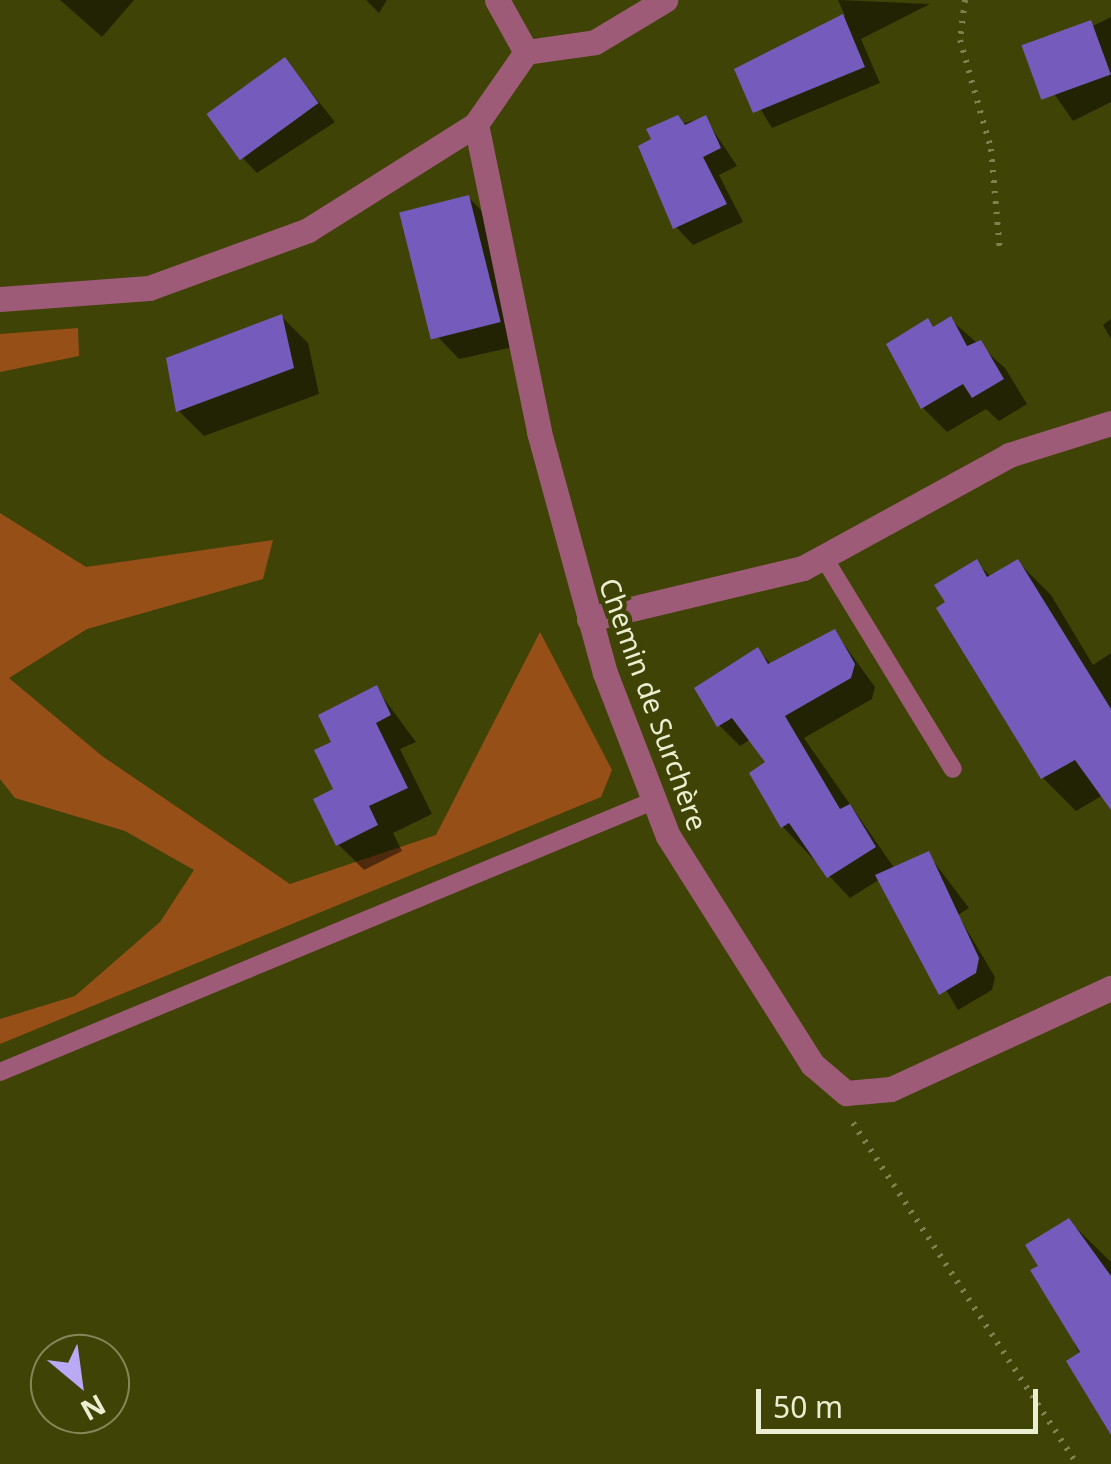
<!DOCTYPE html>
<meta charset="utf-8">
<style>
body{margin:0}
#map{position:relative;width:1111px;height:1464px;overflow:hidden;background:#404306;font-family:"Noto Sans",sans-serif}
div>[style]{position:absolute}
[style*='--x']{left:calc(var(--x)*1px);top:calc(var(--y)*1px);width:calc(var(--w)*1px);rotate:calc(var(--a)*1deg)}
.green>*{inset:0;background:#974f18}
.shadow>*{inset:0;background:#0007}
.building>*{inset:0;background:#755bbc;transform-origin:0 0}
.path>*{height:6px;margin-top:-3px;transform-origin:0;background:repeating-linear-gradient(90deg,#7e8250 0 2.5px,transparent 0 10.5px)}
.lane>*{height:18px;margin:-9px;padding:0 9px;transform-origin:9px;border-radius:9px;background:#9d5b78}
.street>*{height:25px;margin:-12.5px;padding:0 12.5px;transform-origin:12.5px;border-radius:12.5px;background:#9d5b78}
span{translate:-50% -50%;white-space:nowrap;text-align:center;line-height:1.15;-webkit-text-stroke:9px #404306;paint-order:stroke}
.street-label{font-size:28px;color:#ebefd2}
.north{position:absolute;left:30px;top:1334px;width:100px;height:100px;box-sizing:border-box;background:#404306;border:2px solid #848858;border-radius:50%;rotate:151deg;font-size:28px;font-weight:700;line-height:40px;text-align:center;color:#ebefd2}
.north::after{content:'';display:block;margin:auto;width:35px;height:45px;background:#baaaf6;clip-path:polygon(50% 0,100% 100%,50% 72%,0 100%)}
.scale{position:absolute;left:756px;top:1389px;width:282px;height:45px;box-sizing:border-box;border:5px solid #ebefd2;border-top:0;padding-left:12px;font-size:30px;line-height:35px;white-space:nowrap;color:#ebefd2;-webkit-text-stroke:8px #404306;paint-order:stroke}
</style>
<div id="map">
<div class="green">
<div style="clip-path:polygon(78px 328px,79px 356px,0 372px,0 334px)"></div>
<div style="clip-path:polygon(0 513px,86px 567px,273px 540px,263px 579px,87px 629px,9px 678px,102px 756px,290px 884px,436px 835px,540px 632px,612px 770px,601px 797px,0 1044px,0 1019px,75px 996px,160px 922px,194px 870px,125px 831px,15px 798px,0 779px)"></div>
</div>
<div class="shadow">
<div style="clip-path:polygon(60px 0,134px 0,102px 37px)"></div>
<div style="clip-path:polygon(366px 0,387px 0,379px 13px)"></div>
<div style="clip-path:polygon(838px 0,930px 4px,861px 39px,880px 83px,772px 128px,737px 71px,845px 16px)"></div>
<div style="clip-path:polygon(1111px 17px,1111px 102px,1073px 121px,1029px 57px)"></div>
<div style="clip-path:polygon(285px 60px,335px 122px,257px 173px,240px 155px)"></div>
<div style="clip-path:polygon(705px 118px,737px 166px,719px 175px,743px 222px,693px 245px,676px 227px,650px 131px)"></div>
<div style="clip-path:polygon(469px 198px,492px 221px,522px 345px,459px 359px,436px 335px)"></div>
<div style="clip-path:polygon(282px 317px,308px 343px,319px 394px,204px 436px,178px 410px)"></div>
<div style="clip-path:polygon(950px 319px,1005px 368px,1027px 404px,999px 421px,986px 409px,947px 432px,923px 408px,927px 321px,935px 329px)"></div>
<div style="clip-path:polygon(1111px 319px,1111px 339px,1103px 325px)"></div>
<div style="clip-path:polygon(1018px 562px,1051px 595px,1093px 665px,1111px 653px,1111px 806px,1103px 795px,1076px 811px,1043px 778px,940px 609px,977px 563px,991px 577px)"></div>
<div style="clip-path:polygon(835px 632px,875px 687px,872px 699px,804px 738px,895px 869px,928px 854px,969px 908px,958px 915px,995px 977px,992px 990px,958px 1010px,880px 879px,850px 898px,783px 827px,752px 774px,769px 763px,751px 739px,740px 746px,719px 725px,758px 650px,772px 665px)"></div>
<div style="clip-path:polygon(376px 688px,416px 742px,400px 749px,432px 814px,393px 833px,402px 851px,364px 870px,338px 844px,334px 743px)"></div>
<div style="clip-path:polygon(1069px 1221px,1111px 1262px,1111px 1426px,1041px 1267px)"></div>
</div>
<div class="building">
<div style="clip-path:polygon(843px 14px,865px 67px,753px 113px,734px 69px)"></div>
<div style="left:1091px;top:20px;width:58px;height:74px;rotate:70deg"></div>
<div style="left:285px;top:57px;width:57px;height:97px;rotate:54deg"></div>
<div style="clip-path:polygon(678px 115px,685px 125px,706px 115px,721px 148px,703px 157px,727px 204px,673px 229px,638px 146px,651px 139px,646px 129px)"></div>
<div style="left:469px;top:195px;width:131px;height:72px;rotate:76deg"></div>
<div style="clip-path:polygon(282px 314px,294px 368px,176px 412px,166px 358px)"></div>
<div style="clip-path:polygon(951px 316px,967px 346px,981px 340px,1004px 379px,972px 398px,963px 384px,921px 409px,886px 344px,928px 318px,933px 327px)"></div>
<div style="clip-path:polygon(977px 559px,987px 577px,1018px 559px,1111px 709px,1111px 810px,1075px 760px,1041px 779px,936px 608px,945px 602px,934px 585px)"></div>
<div style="clip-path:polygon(835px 629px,855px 664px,851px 678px,785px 716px,840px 809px,850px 804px,876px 847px,827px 878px,789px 823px,781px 828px,749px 773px,765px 762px,732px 718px,717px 727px,694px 688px,758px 647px,768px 664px)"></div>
<div style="clip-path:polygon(377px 685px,391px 715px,376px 723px,408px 788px,369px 806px,378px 825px,336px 846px,313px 799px,333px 789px,314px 750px,331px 742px,318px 715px)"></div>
<div style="clip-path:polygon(929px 851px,979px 958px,976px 973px,939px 995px,875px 875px)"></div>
<div style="clip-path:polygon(1069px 1218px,1111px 1276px,1111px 1435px,1066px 1361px,1080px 1352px,1030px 1270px,1038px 1266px,1025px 1245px)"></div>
</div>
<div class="path">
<div style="--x:965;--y:0;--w:40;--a:97.1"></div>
<div style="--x:960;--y:40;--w:113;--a:74.1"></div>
<div style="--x:991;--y:149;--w:102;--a:85"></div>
<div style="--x:853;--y:1123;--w:408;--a:56.7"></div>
</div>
<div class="lane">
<div style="--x:824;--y:558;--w:247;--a:58.6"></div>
<div style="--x:0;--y:1072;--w:707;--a:-22.54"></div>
</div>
<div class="street">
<div style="--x:497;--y:0;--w:60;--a:60.9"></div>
<div style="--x:526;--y:52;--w:70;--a:-8.2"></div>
<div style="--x:595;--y:42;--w:82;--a:-31"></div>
<div style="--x:476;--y:124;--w:314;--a:78.4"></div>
<div style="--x:539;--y:432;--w:250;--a:74.7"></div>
<div style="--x:605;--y:673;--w:175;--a:68.9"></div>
<div style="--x:668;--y:836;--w:270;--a:57.7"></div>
<div style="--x:812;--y:1064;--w:45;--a:40.5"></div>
<div style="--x:846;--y:1093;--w:45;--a:-5.1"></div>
<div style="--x:891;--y:1089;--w:242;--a:-24.7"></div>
<div style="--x:0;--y:299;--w:149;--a:-4.2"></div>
<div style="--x:149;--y:288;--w:169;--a:-20"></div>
<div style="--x:308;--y:230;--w:199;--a:-32.2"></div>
<div style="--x:476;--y:124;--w:88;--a:-55.2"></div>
<div style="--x:589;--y:619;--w:220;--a:-13.4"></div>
<div style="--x:803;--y:568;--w:235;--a:-28.7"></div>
<div style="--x:1009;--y:455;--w:107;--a:-17.4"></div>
</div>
<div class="street-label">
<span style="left:654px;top:704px;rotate:70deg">Chemin de Surchère</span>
</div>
<div class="north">N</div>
<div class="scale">50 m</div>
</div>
